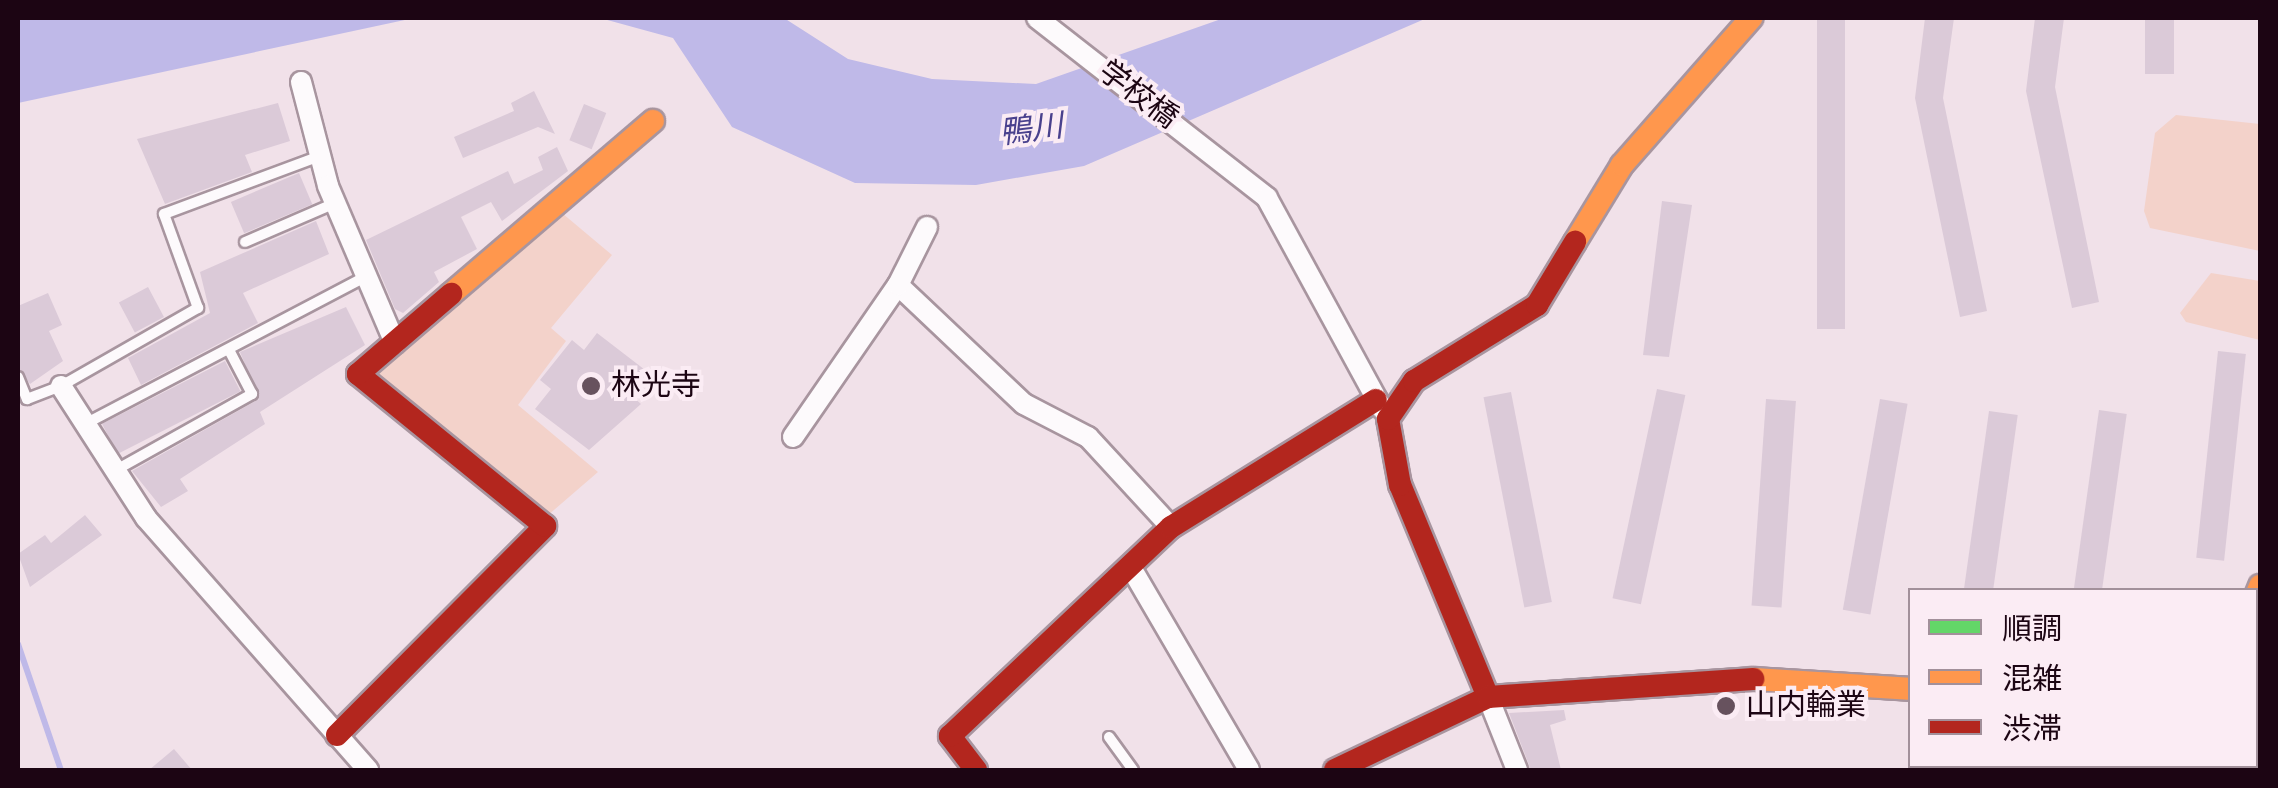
<!DOCTYPE html>
<meta charset="utf-8">
<style>
body{margin:0}
#map{position:relative;width:2278px;height:788px;overflow:hidden;background:#f1e1e9;font-family:"Nunito Sans","Noto Sans JP",sans-serif}
div>[style]{position:absolute}
[style*='--x']{left:calc(var(--x)*1px);top:calc(var(--y)*1px);width:calc(var(--w)*1px);rotate:calc(var(--a)*1deg)}
.green>*{inset:0;background:#f3d2ca}
.water>*{inset:0;background:#bfb9e8}
.stream>*{height:6px;margin:-3px;padding:0 3px;transform-origin:3px;border-radius:3px;background:#bfb9e8}
.building>*{inset:0;background:#dbcad8;transform-origin:0 0}
.roads{filter:drop-shadow(2px 0 #a8959f) drop-shadow(-2px 0 #a8959f) drop-shadow(0 2px #a8959f) drop-shadow(0 -2px #a8959f)}
.lane>*{height:10px;margin:-5px;padding:0 5px;transform-origin:5px;border-radius:5px;background:#fdfafc}
.street>*{height:20px;margin:-10px;padding:0 10px;transform-origin:10px;border-radius:10px;background:#fdfafc}
.fast>*{height:22px;margin:-11px;padding:0 11px;transform-origin:11px;border-radius:11px;background:#63d668}
.slow>*{height:22px;margin:-11px;padding:0 11px;transform-origin:11px;border-radius:11px;background:#ff974d}
.jam>*{height:22px;margin:-11px;padding:0 11px;transform-origin:11px;border-radius:11px;background:#b3261e}
.dots>*{width:28px;height:28px;translate:-50% -50%;box-sizing:border-box;border:5px solid #fbecf4;border-radius:50%}
span{translate:-50% -50%;white-space:nowrap;text-align:center;line-height:1.15;-webkit-text-stroke:8px #fbecf4;paint-order:stroke}
.street-label{font-size:30px;color:#1c0513}
.poi-label{font-size:30px;color:#1c0513}
.left{translate:0 -50%;text-align:left}
.water-label{font-size:32px;color:#49418d;font-style:italic}
.frame{position:absolute;inset:0;border:20px solid #1c0513;pointer-events:none}
.legend{position:absolute;left:1908px;top:588px;width:350px;height:180px;box-sizing:border-box;background:#fbecf4;border:2px solid #a2909a;margin:0;padding:12px 18px;list-style:none;font-size:30px;color:#1c0513}
.legend li{display:flex;align-items:center;gap:20px;height:50px}
.legend b{width:50px;border:2px solid #a2909a}
</style>
<div id="map">
<div class="green">
<div style="clip-path:polygon(2176px 115px,2260px 124px,2260px 251px,2150px 228px,2144px 211px,2155px 133px)"></div>
<div style="clip-path:polygon(556px 208px,612px 255px,551px 328px,566px 341px,518px 405px,598px 472px,547px 516px,372px 378px)"></div>
<div style="clip-path:polygon(2211px 273px,2260px 281px,2260px 340px,2186px 322px,2180px 313px)"></div>
</div>
<div class="water">
<div style="clip-path:polygon(18px 18px,414px 18px,18px 103px)"></div>
<div style="clip-path:polygon(600px 18px,784px 18px,848px 59px,932px 79px,1036px 84px,1224px 18px,1427px 18px,1084px 166px,976px 185px,855px 183px,732px 127px,673px 38px)"></div>
</div>
<div class="stream">
<div style="--x:18;--y:644;--w:133;--a:71.2"></div>
</div>
<div class="building">
<div style="left:1817px;top:18px;width:28px;height:311px"></div>
<div style="clip-path:polygon(1925px 18px,1954px 18px,1943px 98px,1987px 311px,1960px 317px,1915px 98px)"></div>
<div style="clip-path:polygon(2035px 18px,2064px 18px,2055px 87px,2099px 302px,2072px 308px,2026px 91px)"></div>
<div style="left:2145px;top:18px;width:29px;height:56px"></div>
<div style="clip-path:polygon(534px 91px,555px 134px,538px 127px,463px 158px,454px 137px,514px 111px,511px 103px)"></div>
<div style="clip-path:polygon(278px 103px,290px 141px,245px 155px,252px 172px,165px 204px,137px 139px)"></div>
<div style="left:584px;top:104px;width:24px;height:39px;rotate:22deg"></div>
<div style="clip-path:polygon(557px 147px,568px 171px,502px 221px,491px 202px,461px 217px,477px 249px,434px 272px,439px 282px,403px 313px,395px 309px,366px 240px,508px 171px,514px 184px,543px 170px,538px 157px)"></div>
<div style="left:299px;top:173px;width:34px;height:74px;rotate:67deg"></div>
<div style="clip-path:polygon(1662px 201px,1692px 205px,1669px 357px,1643px 355px)"></div>
<div style="clip-path:polygon(316px 221px,329px 254px,243px 293px,258px 323px,141px 385px,128px 358px,210px 313px,200px 272px)"></div>
<div style="left:148px;top:287px;width:34px;height:33px;rotate:62deg"></div>
<div style="clip-path:polygon(48px 293px,62px 325px,49px 331px,63px 361px,30px 384px,18px 368px,18px 306px)"></div>
<div style="clip-path:polygon(346px 307px,365px 345px,260px 412px,265px 424px,180px 479px,188px 491px,161px 507px,132px 471px,259px 399px,240px 352px)"></div>
<div style="clip-path:polygon(597px 333px,649px 373px,631px 395px,641px 404px,589px 450px,535px 409px,551px 389px,540px 380px,572px 340px,584px 350px)"></div>
<div style="left:2218px;top:351px;width:28px;height:208px;rotate:6deg"></div>
<div style="left:225px;top:361px;width:34px;height:138px;rotate:63deg"></div>
<div style="left:1657px;top:389px;width:29px;height:214px;rotate:12deg"></div>
<div style="left:1511px;top:392px;width:214px;height:28px;rotate:79deg"></div>
<div style="left:1766px;top:399px;width:30px;height:207px;rotate:4deg"></div>
<div style="left:1880px;top:399px;width:28px;height:214px;rotate:10deg"></div>
<div style="left:2099px;top:410px;width:28px;height:182px;rotate:8deg"></div>
<div style="left:1989px;top:411px;width:29px;height:181px;rotate:8deg"></div>
<div style="clip-path:polygon(85px 515px,102px 535px,30px 587px,18px 554px,45px 535px,51px 543px)"></div>
<div style="clip-path:polygon(1564px 710px,1566px 720px,1550px 725px,1561px 770px,1531px 770px,1509px 713px)"></div>
<div style="clip-path:polygon(174px 749px,192px 770px,149px 770px)"></div>
</div>
<div class="roads">
<div class="lane">
<div style="--x:245;--y:242;--w:98;--a:-23.4"></div>
<div style="--x:18;--y:377;--w:24;--a:68"></div>
<div style="--x:27;--y:399;--w:36;--a:-21"></div>
<div style="--x:61;--y:386;--w:158;--a:-29.7"></div>
<div style="--x:198;--y:308;--w:100;--a:-109.9"></div>
<div style="--x:164;--y:214;--w:166;--a:-20.4"></div>
<div style="--x:85;--y:424;--w:314;--a:-27.7"></div>
<div style="--x:116;--y:470;--w:156;--a:-29.2"></div>
<div style="--x:252;--y:394;--w:50;--a:-117.6"></div>
<div style="--x:1109;--y:737;--w:41;--a:54"></div>
</div>
<div class="street">
<div style="--x:1037;--y:18;--w:292;--a:38"></div>
<div style="--x:1267;--y:198;--w:240;--a:61.4"></div>
<div style="--x:301;--y:82;--w:107;--a:75.4"></div>
<div style="--x:328;--y:186;--w:171;--a:66.9"></div>
<div style="--x:898;--y:285;--w:173;--a:43.4"></div>
<div style="--x:1024;--y:404;--w:72;--a:27.3"></div>
<div style="--x:1088;--y:437;--w:122;--a:47.3"></div>
<div style="--x:61;--y:386;--w:157;--a:57.2"></div>
<div style="--x:146;--y:518;--w:336;--a:48.6"></div>
<div style="--x:793;--y:437;--w:185;--a:-55.4"></div>
<div style="--x:898;--y:285;--w:65;--a:-63.4"></div>
<div style="--x:1130;--y:566;--w:236;--a:59.7"></div>
<div style="--x:1488;--y:697;--w:79;--a:68.3"></div>
<div style="--x:2014;--y:770;--w:4;--a:-76"></div>
</div>
<div class="fast">
<div style="--x:2102;--y:766;--w:11;--a:22"></div>
</div>
<div class="slow">
<div style="--x:1575;--y:242;--w:90;--a:-58.6"></div>
<div style="--x:1622;--y:165;--w:196;--a:-48.7"></div>
<div style="--x:451;--y:294;--w:266;--a:-40.6"></div>
<div style="--x:2256;--y:596;--w:11;--a:-68"></div>
<div style="--x:1753;--y:679;--w:157;--a:3.6"></div>
<div style="--x:2172;--y:770;--w:4;--a:-63"></div>
</div>
<div class="jam">
<div style="--x:1488;--y:697;--w:230;--a:-112.5"></div>
<div style="--x:1400;--y:485;--w:67;--a:-100.3"></div>
<div style="--x:1388;--y:419;--w:46;--a:-55.6"></div>
<div style="--x:1414;--y:381;--w:145;--a:-31.7"></div>
<div style="--x:1537;--y:305;--w:74;--a:-58.9"></div>
<div style="--x:337;--y:735;--w:295;--a:-45.1"></div>
<div style="--x:545;--y:526;--w:241;--a:-140.9"></div>
<div style="--x:358;--y:374;--w:123;--a:-40.7"></div>
<div style="--x:976;--y:770;--w:43;--a:-127.4"></div>
<div style="--x:950;--y:736;--w:304;--a:-43.4"></div>
<div style="--x:1171;--y:527;--w:241;--a:-31.8"></div>
<div style="--x:1335;--y:770;--w:170;--a:-25.5"></div>
<div style="--x:1488;--y:697;--w:266;--a:-3.9"></div>
</div>
</div>
<div class="dots">
<div style="left:591px;top:386px;background:#67525e"></div>
<div style="left:1726px;top:706px;background:#67525e"></div>
</div>
<div class="street-label">
<span style="left:1138px;top:95px;rotate:37deg">学校橋</span>
</div>
<div class="poi-label">
<span class="left" style="left:611px;top:386px">林光寺</span>
<span class="left" style="left:1746px;top:706px">山内輪業</span>
</div>
<div class="water-label">
<span style="left:1031px;top:130px;rotate:-7deg">鴨川</span>
</div>
<div class="frame"></div>
<ul class="legend">
<li><b style="height:12px;background:#63d668"></b>順調</li>
<li><b style="height:12px;background:#ff974d"></b>混雑</li>
<li><b style="height:12px;background:#b3261e"></b>渋滞</li>
</ul>
</div>
